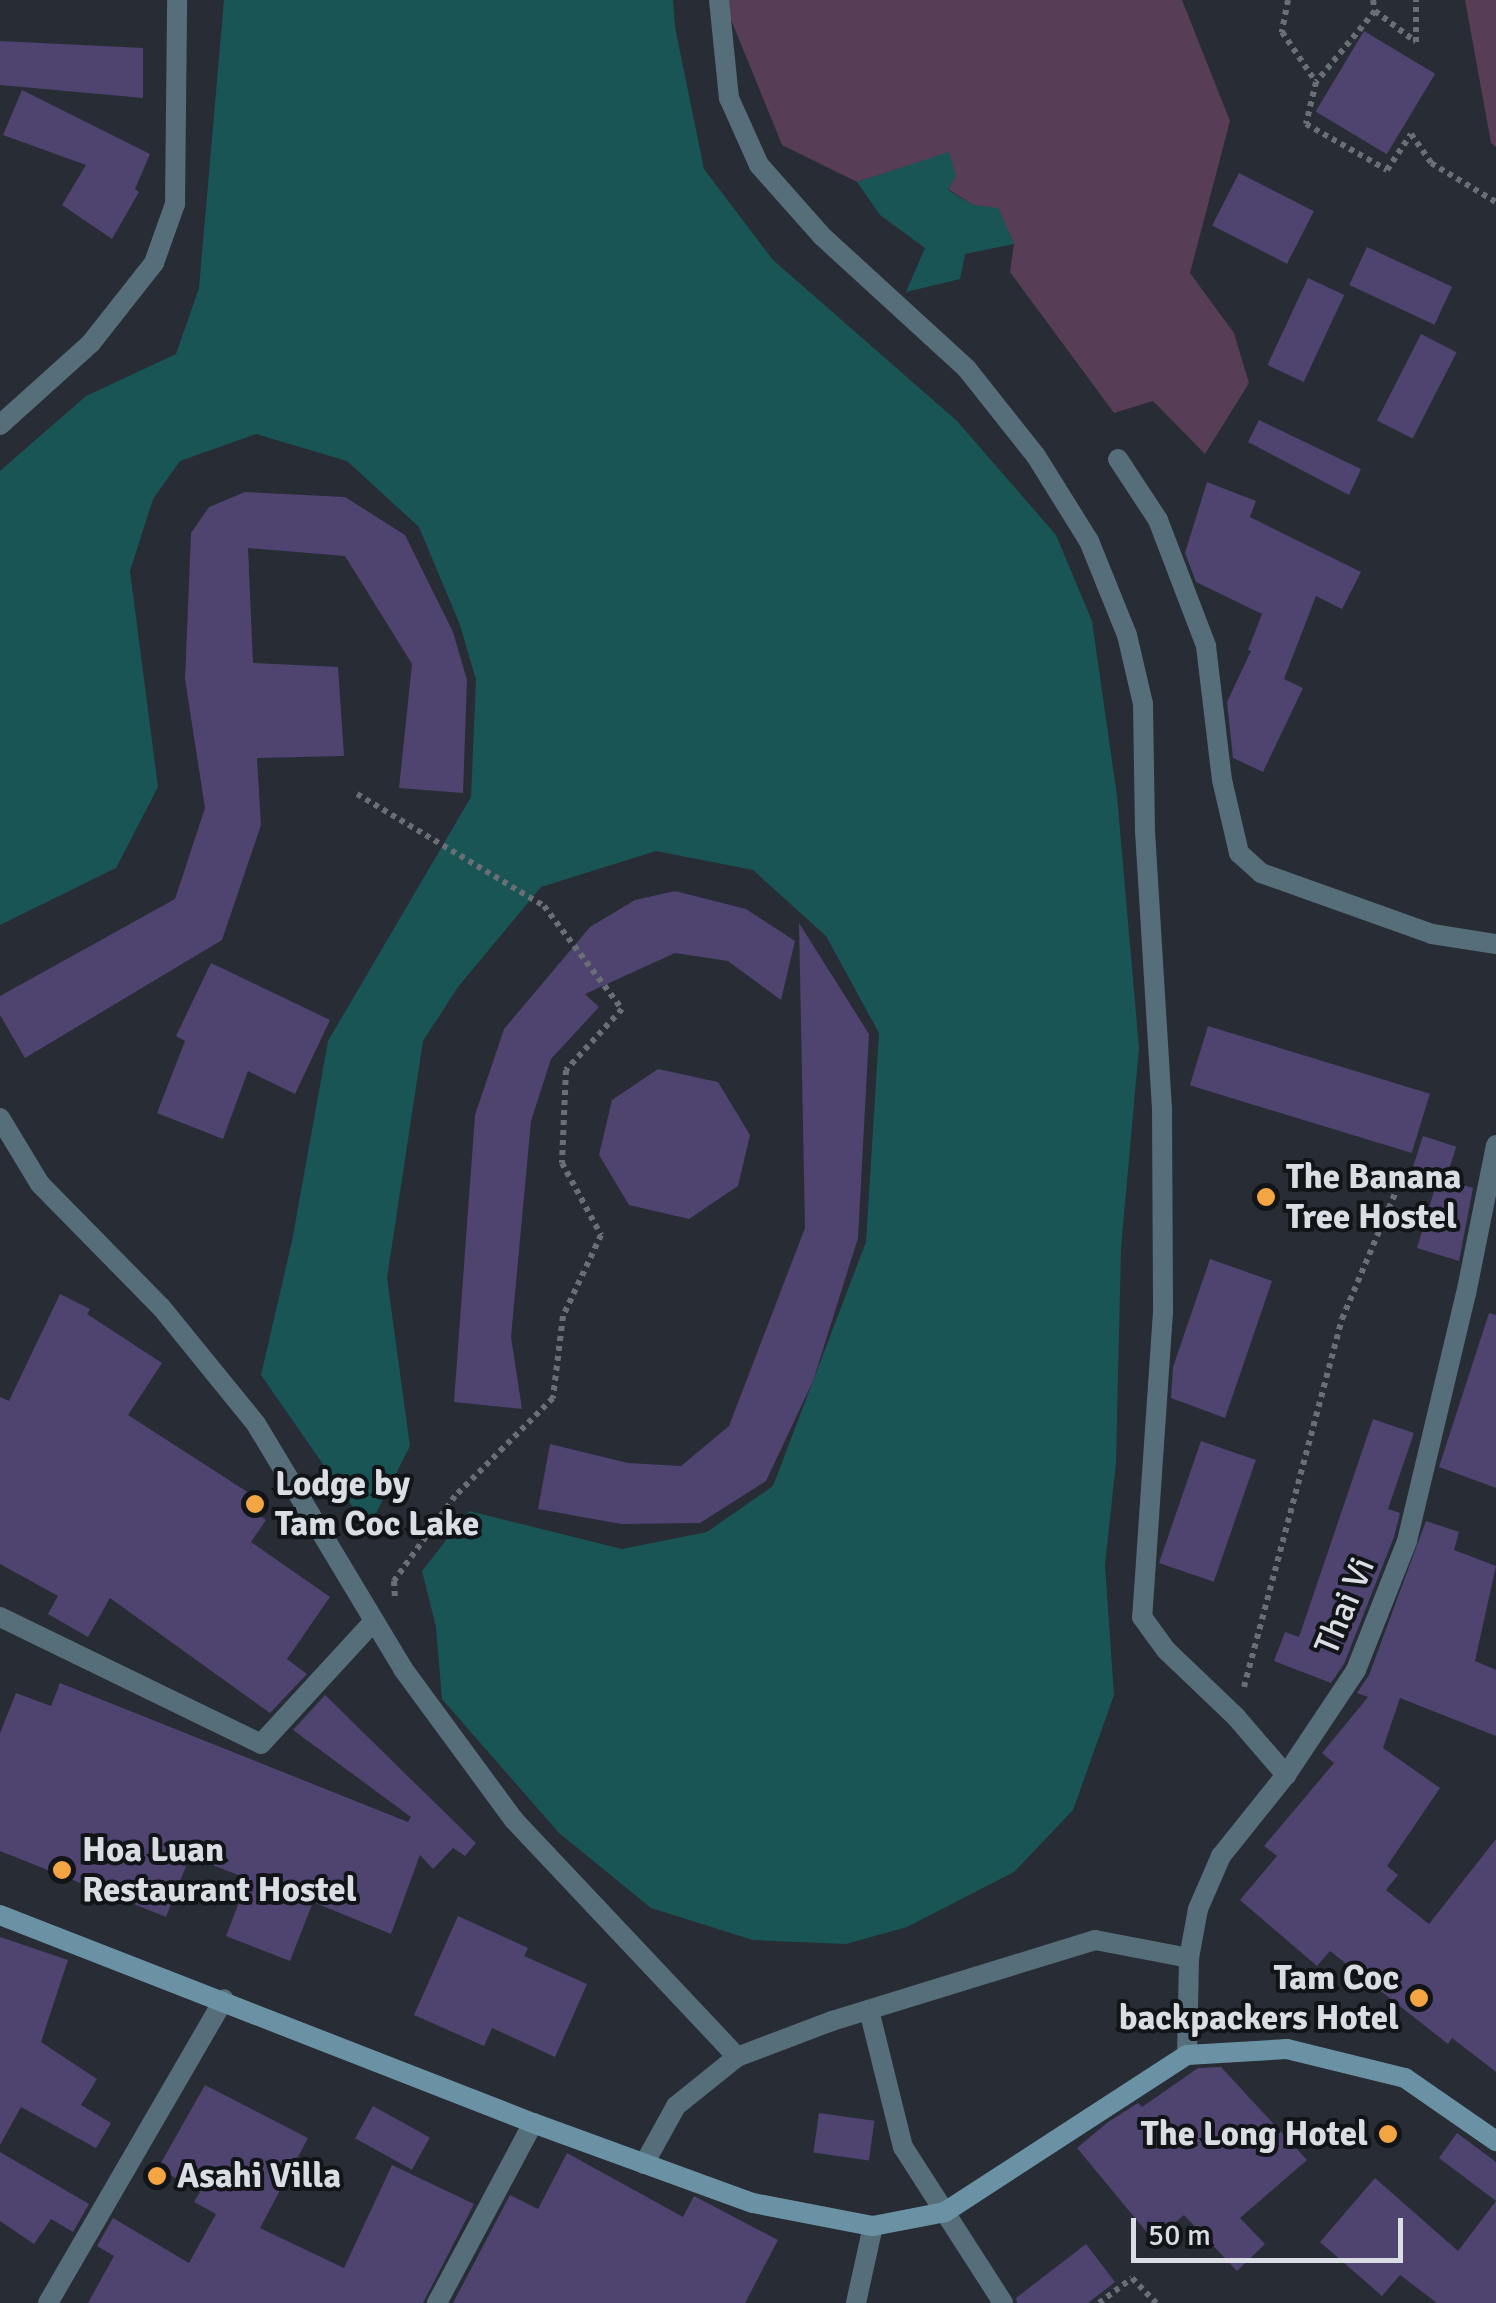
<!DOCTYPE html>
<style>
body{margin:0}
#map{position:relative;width:1496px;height:2303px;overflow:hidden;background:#272c35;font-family:Signika,sans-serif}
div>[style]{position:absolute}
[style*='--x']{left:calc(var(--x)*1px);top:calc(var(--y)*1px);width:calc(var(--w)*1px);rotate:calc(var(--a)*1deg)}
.green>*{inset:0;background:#573d56}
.water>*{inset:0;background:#195555}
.building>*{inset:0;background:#4f4370;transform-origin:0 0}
.path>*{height:6px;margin-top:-3px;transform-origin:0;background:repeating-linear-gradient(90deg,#6a6f76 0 5px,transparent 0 10px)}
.lane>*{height:20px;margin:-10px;padding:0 10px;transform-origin:10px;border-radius:10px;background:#566e79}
.street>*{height:20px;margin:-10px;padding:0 10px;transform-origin:10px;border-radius:10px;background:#566e79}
.secondary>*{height:20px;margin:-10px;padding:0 10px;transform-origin:10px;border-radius:10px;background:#6b92a4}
.dots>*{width:28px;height:28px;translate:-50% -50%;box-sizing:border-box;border:5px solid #121518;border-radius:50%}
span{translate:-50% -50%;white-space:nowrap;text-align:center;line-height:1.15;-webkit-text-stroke:8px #121518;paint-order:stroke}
.poi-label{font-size:35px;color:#dadee4;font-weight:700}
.left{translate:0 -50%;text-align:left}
.right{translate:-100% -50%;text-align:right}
.street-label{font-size:35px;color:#dadee4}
.scale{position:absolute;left:1131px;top:2218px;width:272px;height:45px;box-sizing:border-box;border:5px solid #dadee4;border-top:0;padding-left:12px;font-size:30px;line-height:35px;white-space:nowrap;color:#dadee4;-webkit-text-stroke:8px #121518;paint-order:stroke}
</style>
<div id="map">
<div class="green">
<div style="clip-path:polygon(723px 0,1182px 0,1230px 121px,1190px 273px,1234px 333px,1249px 383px,1205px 454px,1153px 401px,1114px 413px,1010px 272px,1014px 244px,998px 209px,973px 205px,948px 189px,949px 153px,857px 182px,782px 145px)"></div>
<div style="clip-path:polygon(1465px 0,1496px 0,1496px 147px,1491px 143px)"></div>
</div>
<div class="water">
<div style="clip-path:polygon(224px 0,673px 0,675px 27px,704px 169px,773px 260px,957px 421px,1056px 535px,1092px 621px,1117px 796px,1139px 1048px,1121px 1248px,1116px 1463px,1105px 1565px,1114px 1695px,1073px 1810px,1014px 1872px,907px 1927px,846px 1944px,753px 1940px,651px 1908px,559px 1833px,442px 1699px,436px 1627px,422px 1571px,469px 1511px,622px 1549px,707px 1532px,773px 1486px,866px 1242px,879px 1033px,826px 936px,753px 870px,656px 851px,541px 887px,458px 987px,423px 1041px,387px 1278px,410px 1446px,368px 1529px,261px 1375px,292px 1241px,328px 1041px,471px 797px,476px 680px,460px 625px,419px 527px,347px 461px,256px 434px,180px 461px,153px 499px,130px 571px,158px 787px,116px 868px,0 925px,0 471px,86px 396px,176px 354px,199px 288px)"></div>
<div style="clip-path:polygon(949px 152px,956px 176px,948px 190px,973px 205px,998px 208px,1014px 244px,965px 254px,960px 279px,906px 292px,925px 248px,880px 215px,857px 182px)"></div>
</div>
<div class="building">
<div style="left:1364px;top:31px;width:83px;height:94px;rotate:31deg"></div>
<div style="clip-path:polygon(0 41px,143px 48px,143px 98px,0 85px)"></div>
<div style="clip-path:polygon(22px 90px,150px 154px,135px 189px,139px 192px,112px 239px,62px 205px,86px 165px,3px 135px)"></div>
<div style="left:1239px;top:173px;width:84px;height:59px;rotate:27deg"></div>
<div style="left:1367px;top:247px;width:94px;height:42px;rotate:25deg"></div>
<div style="left:1308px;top:278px;width:40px;height:96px;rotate:25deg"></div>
<div style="left:1421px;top:334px;width:40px;height:97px;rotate:27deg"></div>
<div style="clip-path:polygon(1259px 420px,1361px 469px,1349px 495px,1248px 442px)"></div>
<div style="clip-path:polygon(1207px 482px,1256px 501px,1250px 517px,1361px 572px,1342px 609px,1316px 596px,1284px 679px,1303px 688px,1263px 772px,1233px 758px,1227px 702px,1251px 651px,1248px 650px,1262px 614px,1196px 582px,1185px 553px)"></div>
<div style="clip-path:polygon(245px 492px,345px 497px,405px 535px,453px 632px,467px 680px,463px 793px,399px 788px,412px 664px,345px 556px,248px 548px,253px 663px,338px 667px,344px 756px,257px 758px,261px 825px,222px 940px,25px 1058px,0 1015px,0 996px,175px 899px,205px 808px,185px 679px,191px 533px,209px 507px)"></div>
<div style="clip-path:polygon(675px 891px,746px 909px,795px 941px,781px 1000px,728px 961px,675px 953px,585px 994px,599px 1007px,551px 1059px,531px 1121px,511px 1337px,522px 1409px,454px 1402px,475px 1115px,504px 1029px,590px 927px,635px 900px)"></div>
<div style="clip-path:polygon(799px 923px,869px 1034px,858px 1238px,813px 1381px,766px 1481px,700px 1523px,621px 1524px,538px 1509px,550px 1444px,628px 1463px,681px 1466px,729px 1426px,805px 1228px)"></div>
<div style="clip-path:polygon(211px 963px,330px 1020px,295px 1094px,248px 1071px,223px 1139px,157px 1113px,185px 1041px,176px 1036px)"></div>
<div style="left:1208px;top:1026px;width:232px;height:62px;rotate:17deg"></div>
<div style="clip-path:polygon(658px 1069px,718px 1082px,750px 1135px,738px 1186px,689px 1219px,629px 1205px,599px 1155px,612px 1100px)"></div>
<div style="left:1423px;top:1136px;width:35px;height:32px;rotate:18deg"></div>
<div style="clip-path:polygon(1438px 1178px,1473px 1188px,1459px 1261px,1417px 1248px)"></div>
<div style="clip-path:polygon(1210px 1259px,1272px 1281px,1225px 1418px,1171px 1398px,1173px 1367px)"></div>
<div style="clip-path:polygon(60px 1294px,90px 1309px,87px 1314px,162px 1363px,128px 1415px,266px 1504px,258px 1515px,266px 1520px,251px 1542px,330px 1597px,287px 1659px,307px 1674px,270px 1713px,110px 1598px,88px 1637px,48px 1614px,58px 1596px,0 1564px,0 1397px,9px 1401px)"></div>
<div style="clip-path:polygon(1489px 1313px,1496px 1315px,1496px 1488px,1439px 1467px)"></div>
<div style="clip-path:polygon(1373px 1419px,1414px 1433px,1388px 1509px,1400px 1513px,1394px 1537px,1344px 1664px,1331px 1683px,1274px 1661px,1285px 1632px,1299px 1637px)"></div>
<div style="left:1201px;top:1441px;width:58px;height:129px;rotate:19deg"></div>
<div style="clip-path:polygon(1426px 1521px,1459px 1532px,1454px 1550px,1496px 1566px,1475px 1661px,1496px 1670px,1496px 1736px,1400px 1698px,1383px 1748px,1440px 1788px,1387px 1866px,1398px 1875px,1386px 1890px,1429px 1924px,1496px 1839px,1496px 2072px,1452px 2038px,1448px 2044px,1330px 1951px,1317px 1966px,1240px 1900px,1277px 1856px,1264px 1846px,1334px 1763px,1322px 1753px,1368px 1697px,1357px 1693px,1369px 1675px)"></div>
<div style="clip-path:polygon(60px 1683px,408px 1822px,411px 1817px,293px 1730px,325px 1695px,476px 1843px,465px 1856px,453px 1848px,433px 1869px,420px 1855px,391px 1934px,313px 1902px,290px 1961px,226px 1936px,248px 1879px,190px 1856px,166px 1917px,0 1851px,0 1733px,16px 1693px,51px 1706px)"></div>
<div style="clip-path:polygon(458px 1916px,528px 1948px,524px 1956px,587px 1984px,555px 2057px,492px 2028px,484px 2046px,414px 2015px)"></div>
<div style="clip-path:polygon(0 1937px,68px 1960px,41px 2042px,97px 2079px,81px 2105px,111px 2123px,96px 2148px,21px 2107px,0 2145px)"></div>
<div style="clip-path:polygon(1221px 2067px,1307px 2160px,1240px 2218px,1265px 2244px,1237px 2271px,1184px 2215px,1154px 2241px,1077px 2148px,1108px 2122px,1138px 2103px,1142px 2107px,1198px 2068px)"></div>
<div style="clip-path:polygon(205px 2085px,308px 2138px,260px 2228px,344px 2268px,392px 2165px,474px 2204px,423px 2303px,88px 2303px,114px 2256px,97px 2246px,113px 2218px,189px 2263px,216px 2214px,194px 2202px,200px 2192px,158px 2168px)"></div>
<div style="left:373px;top:2106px;width:65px;height:37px;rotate:29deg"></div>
<div style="left:819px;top:2113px;width:56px;height:40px;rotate:8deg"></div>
<div style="clip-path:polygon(1457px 2133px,1496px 2162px,1496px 2303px,1437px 2303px,1400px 2275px,1382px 2296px,1320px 2242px,1375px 2178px,1458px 2251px,1496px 2201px,1439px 2158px)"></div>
<div style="clip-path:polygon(0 2152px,89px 2204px,73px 2232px,51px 2219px,34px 2244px,0 2221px)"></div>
<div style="clip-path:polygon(567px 2153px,683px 2217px,694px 2196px,778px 2240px,745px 2303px,453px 2303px,510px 2195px,538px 2209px)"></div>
<div style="clip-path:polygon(1086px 2244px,1115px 2282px,1088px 2303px,1017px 2303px,1016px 2298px)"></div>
</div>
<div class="path">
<div style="--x:1288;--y:0;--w:33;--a:101"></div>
<div style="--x:1282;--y:32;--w:60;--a:55.8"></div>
<div style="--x:1373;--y:0;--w:11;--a:80"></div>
<div style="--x:1375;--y:11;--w:92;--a:129.7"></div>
<div style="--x:1316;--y:82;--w:43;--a:103.4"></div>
<div style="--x:1306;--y:124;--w:93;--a:29.6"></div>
<div style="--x:1387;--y:170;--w:43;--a:-56.3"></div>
<div style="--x:1411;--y:134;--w:35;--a:55"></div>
<div style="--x:1431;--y:163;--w:76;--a:31"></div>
<div style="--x:1375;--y:11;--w:51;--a:37.1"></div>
<div style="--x:1416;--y:42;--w:42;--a:-90"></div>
<div style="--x:357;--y:794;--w:218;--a:30.9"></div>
<div style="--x:544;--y:906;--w:129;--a:52.9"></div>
<div style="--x:622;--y:1009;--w:83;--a:132.6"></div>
<div style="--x:566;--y:1070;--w:93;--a:92.5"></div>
<div style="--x:562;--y:1163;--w:82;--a:61.6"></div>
<div style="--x:601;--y:1235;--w:89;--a:115.1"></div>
<div style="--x:563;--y:1316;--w:83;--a:97"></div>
<div style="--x:553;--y:1398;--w:139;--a:135"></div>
<div style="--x:455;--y:1496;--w:105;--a:125.7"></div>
<div style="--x:394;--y:1581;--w:18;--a:87"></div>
<div style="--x:1244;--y:1687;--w:381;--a:-75.1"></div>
<div style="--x:1342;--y:1319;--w:149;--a:-67.1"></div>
<div style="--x:1099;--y:2303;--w:41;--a:-37.1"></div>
<div style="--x:1132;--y:2278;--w:35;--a:46"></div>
</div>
<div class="lane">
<div style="--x:719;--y:0;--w:99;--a:84.2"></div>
<div style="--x:729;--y:98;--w:73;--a:65.9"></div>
<div style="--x:759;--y:165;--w:96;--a:48.4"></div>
<div style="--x:823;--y:237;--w:195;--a:42.5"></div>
<div style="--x:967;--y:369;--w:111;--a:51.6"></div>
<div style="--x:1036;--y:456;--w:100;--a:58.1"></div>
<div style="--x:1089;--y:541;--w:101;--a:68"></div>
<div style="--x:1127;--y:635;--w:71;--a:76.9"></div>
<div style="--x:1143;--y:704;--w:127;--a:89.1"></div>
<div style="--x:1145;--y:831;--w:281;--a:86.5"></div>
<div style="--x:1162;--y:1111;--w:201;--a:89.7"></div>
<div style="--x:1163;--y:1312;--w:306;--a:93.9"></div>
<div style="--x:1142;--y:1617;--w:41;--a:54"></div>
<div style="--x:1166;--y:1650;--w:97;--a:43.7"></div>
<div style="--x:1236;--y:1717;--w:77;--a:49.2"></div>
<div style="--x:0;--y:425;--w:122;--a:-42"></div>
<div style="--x:91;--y:343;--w:102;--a:-51.8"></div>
<div style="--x:154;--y:263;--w:63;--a:-70.4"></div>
<div style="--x:175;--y:204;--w:204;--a:-89.4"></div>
<div style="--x:0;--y:1118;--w:77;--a:58.8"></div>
<div style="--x:40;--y:1184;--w:173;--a:45.5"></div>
<div style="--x:161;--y:1307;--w:151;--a:50.9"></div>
<div style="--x:256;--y:1424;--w:286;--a:59"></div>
<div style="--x:403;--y:1669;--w:187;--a:53.7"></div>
<div style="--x:514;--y:1820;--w:325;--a:46.7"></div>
<div style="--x:0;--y:1617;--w:290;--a:25.9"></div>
<div style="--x:261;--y:1744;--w:167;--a:-47.4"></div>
<div style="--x:644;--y:2164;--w:66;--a:-61.1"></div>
<div style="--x:676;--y:2106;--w:78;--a:-38.8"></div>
<div style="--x:737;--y:2057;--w:102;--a:-20.8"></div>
<div style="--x:832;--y:2021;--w:275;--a:-17.1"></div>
<div style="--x:1095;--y:1940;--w:96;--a:10.8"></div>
<div style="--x:856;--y:2303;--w:79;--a:-77.6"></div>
</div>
<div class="street">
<div style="--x:1118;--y:459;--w:73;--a:56.7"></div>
<div style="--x:1158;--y:520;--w:135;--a:69.1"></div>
<div style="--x:1206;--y:646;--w:135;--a:83.2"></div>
<div style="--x:1222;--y:780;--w:75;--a:76.9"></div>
<div style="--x:1239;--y:853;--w:30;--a:42"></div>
<div style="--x:1261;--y:873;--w:182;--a:19.6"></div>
<div style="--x:1432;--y:934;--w:65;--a:8.9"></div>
<div style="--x:869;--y:2010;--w:141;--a:76.1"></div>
<div style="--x:903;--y:2147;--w:185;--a:57.3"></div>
<div style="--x:1187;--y:2055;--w:97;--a:-88.8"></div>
<div style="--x:1189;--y:1958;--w:50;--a:-79.6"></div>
<div style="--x:1198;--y:1909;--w:58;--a:-66.5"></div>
<div style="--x:1221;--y:1856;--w:104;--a:-51.3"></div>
<div style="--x:1286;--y:1775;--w:126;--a:-56.3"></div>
<div style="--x:1356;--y:1670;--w:139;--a:-68.4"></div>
<div style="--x:1407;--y:1541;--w:254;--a:-76.6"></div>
<div style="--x:1466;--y:1294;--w:152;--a:-78.6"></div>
<div style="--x:48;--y:2303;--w:351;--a:-59.9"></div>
<div style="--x:437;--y:2303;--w:204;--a:-61.9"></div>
</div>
<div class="secondary">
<div style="--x:0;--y:1915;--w:572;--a:21.32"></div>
<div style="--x:533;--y:2123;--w:234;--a:20"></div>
<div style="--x:753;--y:2203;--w:122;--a:10.9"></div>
<div style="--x:873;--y:2226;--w:73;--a:-11"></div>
<div style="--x:945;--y:2212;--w:288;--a:-33"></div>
<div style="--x:1187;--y:2055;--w:100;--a:-3.4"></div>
<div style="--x:1287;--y:2049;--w:122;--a:13.8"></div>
<div style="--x:1405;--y:2078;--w:111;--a:34.7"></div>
</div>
<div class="dots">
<div style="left:1266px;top:1197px;background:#f3a443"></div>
<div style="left:255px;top:1504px;background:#f3a443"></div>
<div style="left:62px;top:1870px;background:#f3a443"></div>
<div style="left:1419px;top:1998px;background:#f3a443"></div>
<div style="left:1388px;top:2134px;background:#f3a443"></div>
<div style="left:157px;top:2176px;background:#f3a443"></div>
</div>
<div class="poi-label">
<span class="left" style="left:1286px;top:1197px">The Banana<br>Tree Hostel</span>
<span class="left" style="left:275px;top:1504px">Lodge by<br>Tam Coc Lake</span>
<span class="left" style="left:82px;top:1870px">Hoa Luan<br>Restaurant Hostel</span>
<span class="right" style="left:1399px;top:1998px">Tam Coc<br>backpackers Hotel</span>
<span class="right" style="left:1368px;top:2134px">The Long Hotel</span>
<span class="left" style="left:177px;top:2176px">Asahi Villa</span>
</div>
<div class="street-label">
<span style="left:1345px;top:1606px;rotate:-67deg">Thai Vi</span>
</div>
<div class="scale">50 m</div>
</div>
